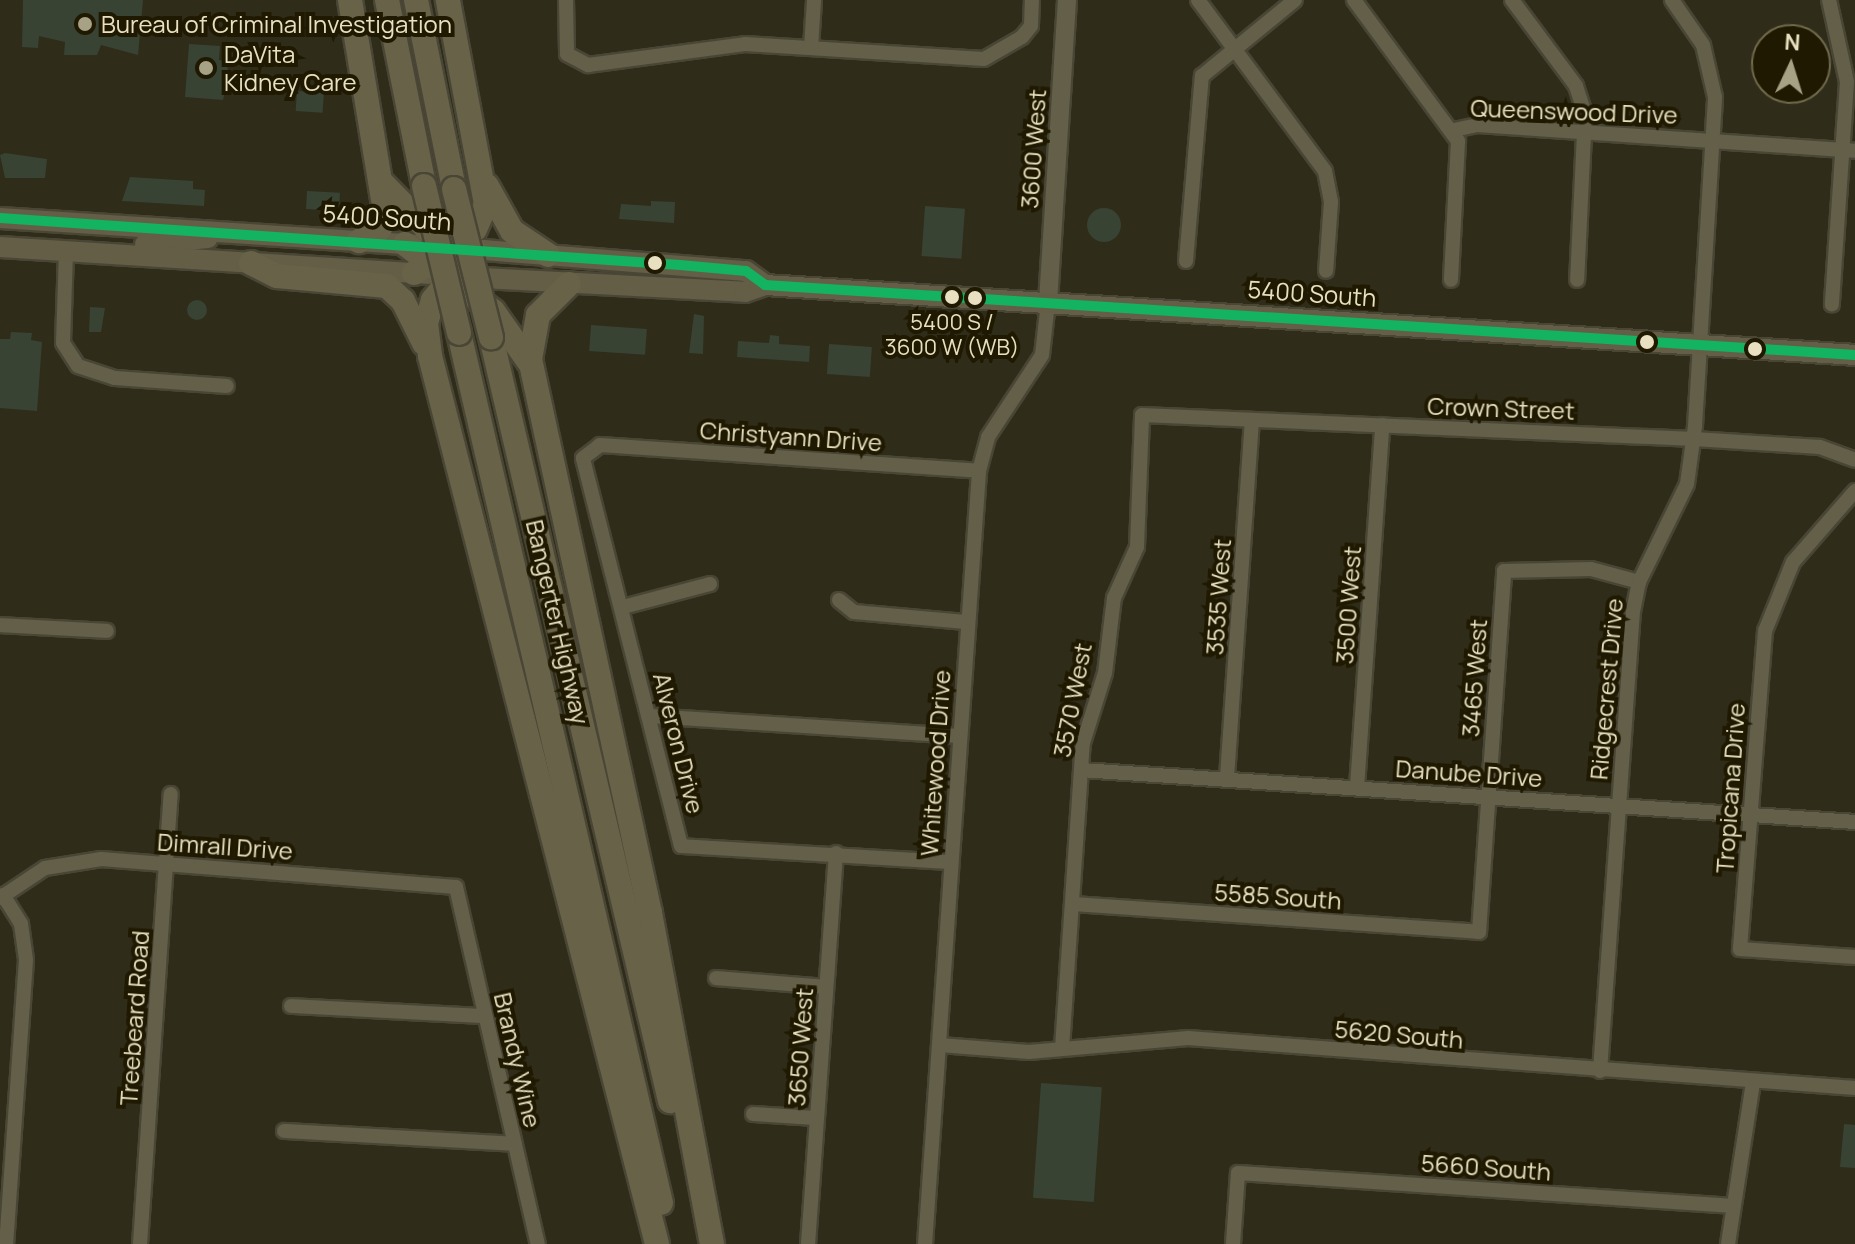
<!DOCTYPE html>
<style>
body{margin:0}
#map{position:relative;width:1855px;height:1244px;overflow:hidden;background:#2f2c19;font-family:Manrope,sans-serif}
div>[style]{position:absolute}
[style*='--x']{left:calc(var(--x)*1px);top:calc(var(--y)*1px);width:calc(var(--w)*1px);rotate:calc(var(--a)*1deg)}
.building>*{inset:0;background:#394333;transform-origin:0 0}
.round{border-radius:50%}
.roads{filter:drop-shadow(2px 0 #494636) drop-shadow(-2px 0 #494636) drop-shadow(0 2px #494636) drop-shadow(0 -2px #494636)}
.street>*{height:14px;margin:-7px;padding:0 7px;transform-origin:7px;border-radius:7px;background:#645f49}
.secondary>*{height:18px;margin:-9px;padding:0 9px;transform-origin:9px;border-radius:9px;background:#645f49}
.primary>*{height:20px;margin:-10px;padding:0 10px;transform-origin:10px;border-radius:10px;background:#645e46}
.highway>*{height:24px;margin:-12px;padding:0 12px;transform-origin:12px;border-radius:12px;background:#686248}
.bridges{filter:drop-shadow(2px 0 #494636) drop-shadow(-2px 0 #494636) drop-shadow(0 2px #494636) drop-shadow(0 -2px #494636)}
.highway-bridge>*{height:24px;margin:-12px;padding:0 12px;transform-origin:12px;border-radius:12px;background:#686248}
.bus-1>*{height:10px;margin:-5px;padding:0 5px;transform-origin:5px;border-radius:5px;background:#13b361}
.dots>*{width:22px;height:22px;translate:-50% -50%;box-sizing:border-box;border:4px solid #1f1901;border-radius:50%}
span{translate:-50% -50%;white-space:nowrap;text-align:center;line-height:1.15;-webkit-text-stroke:8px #1f1901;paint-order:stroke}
.bus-label{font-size:22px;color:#e8e0c0}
.poi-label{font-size:24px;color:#e8e0c0}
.left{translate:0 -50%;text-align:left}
.street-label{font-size:24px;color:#e8e0c0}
.north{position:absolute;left:1751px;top:24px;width:80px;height:80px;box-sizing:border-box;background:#1f1901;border:2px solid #6f694d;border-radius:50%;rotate:4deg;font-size:22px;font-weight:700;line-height:32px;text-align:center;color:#e8e0c0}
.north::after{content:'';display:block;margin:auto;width:28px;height:36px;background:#a7a186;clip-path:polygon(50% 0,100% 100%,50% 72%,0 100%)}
</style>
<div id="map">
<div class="building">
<div style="clip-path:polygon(23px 0,143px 0,138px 55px,101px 45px,97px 55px,64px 55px,65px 42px,39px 36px,38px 48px,22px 47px)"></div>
<div style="clip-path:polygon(189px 44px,220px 46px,219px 60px,226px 61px,229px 75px,223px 100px,185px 97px)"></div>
<div style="left:297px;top:91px;width:27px;height:20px;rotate:4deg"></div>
<div style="clip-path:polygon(5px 153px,47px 159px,45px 178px,5px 178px,0 155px)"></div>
<div style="clip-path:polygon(130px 177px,193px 181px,193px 189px,205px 190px,204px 206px,122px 201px)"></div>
<div style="left:307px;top:191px;width:33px;height:18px;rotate:3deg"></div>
<div style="clip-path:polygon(651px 201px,675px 202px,674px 223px,619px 219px,621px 204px,651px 206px)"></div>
<div style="left:925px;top:206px;width:40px;height:50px;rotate:4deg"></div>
<div class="round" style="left:1087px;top:208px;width:34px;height:34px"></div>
<div class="round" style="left:187px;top:300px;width:20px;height:20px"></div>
<div style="clip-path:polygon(90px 307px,105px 308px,101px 332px,89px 332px)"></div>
<div style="clip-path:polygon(694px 314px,704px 316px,703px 354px,689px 353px)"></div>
<div style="left:591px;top:325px;width:56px;height:26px;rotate:4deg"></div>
<div style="clip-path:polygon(11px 332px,32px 333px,31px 340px,42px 342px,37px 411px,0 408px,0 339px,10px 339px)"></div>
<div style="clip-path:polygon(770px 335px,779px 336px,779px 344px,810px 346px,809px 362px,737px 357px,738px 341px,769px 343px)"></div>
<div style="left:829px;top:344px;width:43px;height:30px;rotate:4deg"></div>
<div style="left:1041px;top:1083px;width:61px;height:115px;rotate:4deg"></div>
<div style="clip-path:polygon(1844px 1124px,1855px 1125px,1855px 1168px,1840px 1167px)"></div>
</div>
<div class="roads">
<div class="street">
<div style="--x:566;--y:0;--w:54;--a:88.9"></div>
<div style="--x:567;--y:54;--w:24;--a:28"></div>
<div style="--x:588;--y:65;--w:158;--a:-7.6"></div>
<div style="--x:745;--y:44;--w:239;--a:3.6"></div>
<div style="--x:984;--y:59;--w:44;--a:-30.1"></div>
<div style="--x:1022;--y:37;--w:14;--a:-51"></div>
<div style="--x:1031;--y:26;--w:26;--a:-88"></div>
<div style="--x:1198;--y:0;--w:213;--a:53.4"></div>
<div style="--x:1325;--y:171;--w:32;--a:79"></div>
<div style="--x:1331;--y:202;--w:69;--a:94.1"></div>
<div style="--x:1354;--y:0;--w:175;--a:53.6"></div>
<div style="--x:1458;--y:141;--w:139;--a:92.9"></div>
<div style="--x:1512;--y:0;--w:107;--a:53.3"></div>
<div style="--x:1576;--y:86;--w:28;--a:72"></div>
<div style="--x:1585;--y:113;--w:167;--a:92.7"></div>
<div style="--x:1829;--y:0;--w:84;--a:77.6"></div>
<div style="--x:1847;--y:82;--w:223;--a:93.9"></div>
<div style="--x:811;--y:48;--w:48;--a:-86.4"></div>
<div style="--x:1454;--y:130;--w:24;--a:-12"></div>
<div style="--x:1477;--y:125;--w:379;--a:3.9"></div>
<div style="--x:66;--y:252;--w:91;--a:91.9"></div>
<div style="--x:63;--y:343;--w:27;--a:57"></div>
<div style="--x:78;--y:366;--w:39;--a:18"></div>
<div style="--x:115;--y:378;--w:112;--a:4.1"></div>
<div style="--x:1186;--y:261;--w:186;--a:-85.1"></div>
<div style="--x:1202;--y:76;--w:120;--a:-39.3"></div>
<div style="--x:1855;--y:491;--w:94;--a:131.1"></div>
<div style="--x:1793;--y:562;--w:74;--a:112.1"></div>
<div style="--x:1765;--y:631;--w:319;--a:94.5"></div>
<div style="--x:1740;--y:949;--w:115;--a:4"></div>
<div style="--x:839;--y:600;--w:19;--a:39"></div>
<div style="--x:854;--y:612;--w:112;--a:5.1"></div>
<div style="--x:623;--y:607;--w:90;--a:-14.8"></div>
<div style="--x:0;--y:625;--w:107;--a:3.2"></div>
<div style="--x:649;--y:716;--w:311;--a:3.7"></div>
<div style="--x:1081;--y:770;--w:776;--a:3.84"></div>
<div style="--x:1227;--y:777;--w:358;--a:-86"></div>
<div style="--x:1357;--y:787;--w:363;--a:-86"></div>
<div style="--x:950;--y:862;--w:269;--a:-176.6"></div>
<div style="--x:681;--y:846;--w:400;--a:-104.2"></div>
<div style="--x:583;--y:458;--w:21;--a:-37"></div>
<div style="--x:600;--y:445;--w:380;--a:3.9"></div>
<div style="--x:3;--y:895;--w:34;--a:58"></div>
<div style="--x:21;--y:924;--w:36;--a:82"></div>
<div style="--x:26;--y:960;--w:285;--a:94"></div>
<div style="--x:0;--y:898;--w:54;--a:-33.7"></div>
<div style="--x:45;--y:868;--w:57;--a:-9.1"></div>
<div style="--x:101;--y:859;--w:356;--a:4.5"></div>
<div style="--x:456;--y:887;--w:366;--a:77.1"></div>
<div style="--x:1073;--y:904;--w:407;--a:3.9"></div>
<div style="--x:1479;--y:932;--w:362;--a:-86"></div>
<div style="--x:1504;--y:571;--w:87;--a:-1.3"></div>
<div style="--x:1591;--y:569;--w:50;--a:15.2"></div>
<div style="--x:716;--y:978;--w:110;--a:4.7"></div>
<div style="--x:291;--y:1006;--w:194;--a:3"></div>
<div style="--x:940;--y:1045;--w:89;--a:4.5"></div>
<div style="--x:1029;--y:1052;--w:160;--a:-5"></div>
<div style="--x:1188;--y:1038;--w:669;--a:4.29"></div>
<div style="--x:1062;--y:1048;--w:306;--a:-86.1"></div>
<div style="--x:1083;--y:743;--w:73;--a:-72.6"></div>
<div style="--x:1105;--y:673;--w:76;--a:-83.2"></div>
<div style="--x:1114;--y:598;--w:56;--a:-65.7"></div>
<div style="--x:1137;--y:547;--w:132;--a:-87.8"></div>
<div style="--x:1142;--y:415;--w:553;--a:2.49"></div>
<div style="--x:1694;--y:439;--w:126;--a:3.6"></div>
<div style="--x:1820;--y:447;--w:37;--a:20"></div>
<div style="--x:1600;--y:1071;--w:460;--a:-85.9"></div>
<div style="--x:1633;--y:612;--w:31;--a:-79"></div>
<div style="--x:1639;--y:582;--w:109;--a:-63.9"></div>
<div style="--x:1687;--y:484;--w:59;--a:-82.1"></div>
<div style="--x:1695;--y:426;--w:330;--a:-86.5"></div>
<div style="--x:1715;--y:97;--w:53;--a:-103"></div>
<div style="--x:1703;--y:45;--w:55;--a:-124.6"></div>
<div style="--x:753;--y:1114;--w:63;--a:3.6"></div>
<div style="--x:284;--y:1131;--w:231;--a:3.2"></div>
<div style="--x:140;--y:1244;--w:451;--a:-86.1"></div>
<div style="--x:808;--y:1244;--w:392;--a:-85.9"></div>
<div style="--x:925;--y:1244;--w:775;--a:-86"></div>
<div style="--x:979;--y:471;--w:35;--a:-75"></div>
<div style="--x:988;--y:437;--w:98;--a:-56.6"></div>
<div style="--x:1042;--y:355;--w:53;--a:-83.5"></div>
<div style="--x:1233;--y:1244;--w:71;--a:-86"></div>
<div style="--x:1238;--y:1173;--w:494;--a:3.8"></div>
<div style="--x:1728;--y:1244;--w:164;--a:-81.2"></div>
</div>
<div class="secondary">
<div style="--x:1048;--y:302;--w:303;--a:-86.4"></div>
</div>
<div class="primary">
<div style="--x:0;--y:218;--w:420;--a:3.7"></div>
<div style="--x:145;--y:244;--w:63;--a:-5.4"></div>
<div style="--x:0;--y:247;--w:428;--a:3.6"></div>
<div style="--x:459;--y:248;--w:288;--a:4.6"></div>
<div style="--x:746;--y:271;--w:24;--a:36"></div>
<div style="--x:463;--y:277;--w:282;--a:3"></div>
<div style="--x:745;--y:292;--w:21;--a:-19"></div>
<div style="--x:765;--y:285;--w:1092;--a:3.67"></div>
</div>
<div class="highway">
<div style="--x:350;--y:0;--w:214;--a:80.6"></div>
<div style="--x:385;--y:211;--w:18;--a:106"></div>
<div style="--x:380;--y:228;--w:25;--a:148"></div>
<div style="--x:387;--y:0;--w:190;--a:78.7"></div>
<div style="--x:416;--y:0;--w:193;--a:78.6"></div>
<div style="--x:383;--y:184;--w:90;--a:45.5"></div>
<div style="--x:487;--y:186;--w:51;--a:60.9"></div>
<div style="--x:512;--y:231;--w:43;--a:33.7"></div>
<div style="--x:405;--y:244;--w:111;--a:37.3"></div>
<div style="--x:493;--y:311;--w:62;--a:54.8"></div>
<div style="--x:474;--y:250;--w:65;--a:129.4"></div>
<div style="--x:433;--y:300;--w:24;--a:107"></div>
<div style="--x:426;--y:323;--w:33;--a:83"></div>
<div style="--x:430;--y:356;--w:917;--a:75.66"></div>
<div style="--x:251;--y:263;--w:29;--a:27"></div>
<div style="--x:277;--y:276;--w:110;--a:5.2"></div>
<div style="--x:387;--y:286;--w:22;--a:43"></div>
<div style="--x:403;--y:301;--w:47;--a:63.4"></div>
<div style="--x:414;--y:273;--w:75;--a:-35.8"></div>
<div style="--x:475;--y:229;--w:27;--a:-66"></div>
<div style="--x:486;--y:204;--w:208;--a:-100.6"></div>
<div style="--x:569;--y:284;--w:44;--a:135"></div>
<div style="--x:538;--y:315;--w:45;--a:100.3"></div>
<div style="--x:530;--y:359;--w:567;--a:77.78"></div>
<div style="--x:650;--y:913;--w:337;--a:79.4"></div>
<div style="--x:459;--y:333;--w:893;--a:76.93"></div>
<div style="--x:491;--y:337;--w:785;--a:76.81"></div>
</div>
</div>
<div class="bridges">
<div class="highway-bridge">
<div style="--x:424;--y:186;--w:151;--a:76.6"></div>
<div style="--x:454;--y:189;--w:153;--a:76"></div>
</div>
</div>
<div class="bus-1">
<div style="--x:0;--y:218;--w:682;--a:3.95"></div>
<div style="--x:680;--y:265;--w:66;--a:5.2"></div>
<div style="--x:746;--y:271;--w:24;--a:36"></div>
<div style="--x:765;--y:285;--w:1092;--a:3.67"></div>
</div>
<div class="dots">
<div style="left:85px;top:24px;background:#a7a186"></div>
<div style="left:206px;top:68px;background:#a7a186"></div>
<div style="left:655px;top:263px;background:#e8e0c0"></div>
<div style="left:952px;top:297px;background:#e8e0c0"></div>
<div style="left:975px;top:298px;background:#e8e0c0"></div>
<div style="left:1647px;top:342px;background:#e8e0c0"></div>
<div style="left:1755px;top:349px;background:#e8e0c0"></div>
</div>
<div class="bus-label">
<span style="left:952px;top:335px">5400 S /<br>3600 W (WB)</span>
</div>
<div class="poi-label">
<span class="left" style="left:101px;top:24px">Bureau of Criminal Investigation</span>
<span class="left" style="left:224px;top:68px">DaVita<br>Kidney Care</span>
</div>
<div class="street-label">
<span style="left:1574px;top:111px;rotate:2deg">Queenswood Drive</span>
<span style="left:1033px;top:149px;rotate:-86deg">3600 West</span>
<span style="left:387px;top:217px;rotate:4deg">5400 South</span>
<span style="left:1312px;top:293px;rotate:4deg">5400 South</span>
<span style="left:1501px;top:408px;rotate:2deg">Crown Street</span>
<span style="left:791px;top:436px;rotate:4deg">Christyann Drive</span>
<span style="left:1218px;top:597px;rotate:-86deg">3535 West</span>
<span style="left:1348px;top:605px;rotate:-86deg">3500 West</span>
<span style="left:558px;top:622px;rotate:77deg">Bangerter Highway</span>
<span style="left:1474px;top:678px;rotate:-86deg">3465 West</span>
<span style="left:1606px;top:689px;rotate:-85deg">Ridgecrest Drive</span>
<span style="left:1072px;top:700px;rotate:-79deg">3570 West</span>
<span style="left:679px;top:743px;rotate:76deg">Alveron Drive</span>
<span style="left:935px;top:763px;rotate:-86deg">Whitewood Drive</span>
<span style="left:1469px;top:773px;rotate:4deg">Danube Drive</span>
<span style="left:1730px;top:788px;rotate:-86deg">Tropicana Drive</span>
<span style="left:225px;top:846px;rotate:4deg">Dimrall Drive</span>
<span style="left:1278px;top:896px;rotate:4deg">5585 South</span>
<span style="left:134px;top:1018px;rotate:-86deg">Treebeard Road</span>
<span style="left:1399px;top:1034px;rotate:5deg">5620 South</span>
<span style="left:800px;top:1047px;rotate:-86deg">3650 West</span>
<span style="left:518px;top:1060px;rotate:77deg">Brandy Wine</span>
<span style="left:1486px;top:1167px;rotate:4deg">5660 South</span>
</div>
<div class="north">N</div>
</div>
